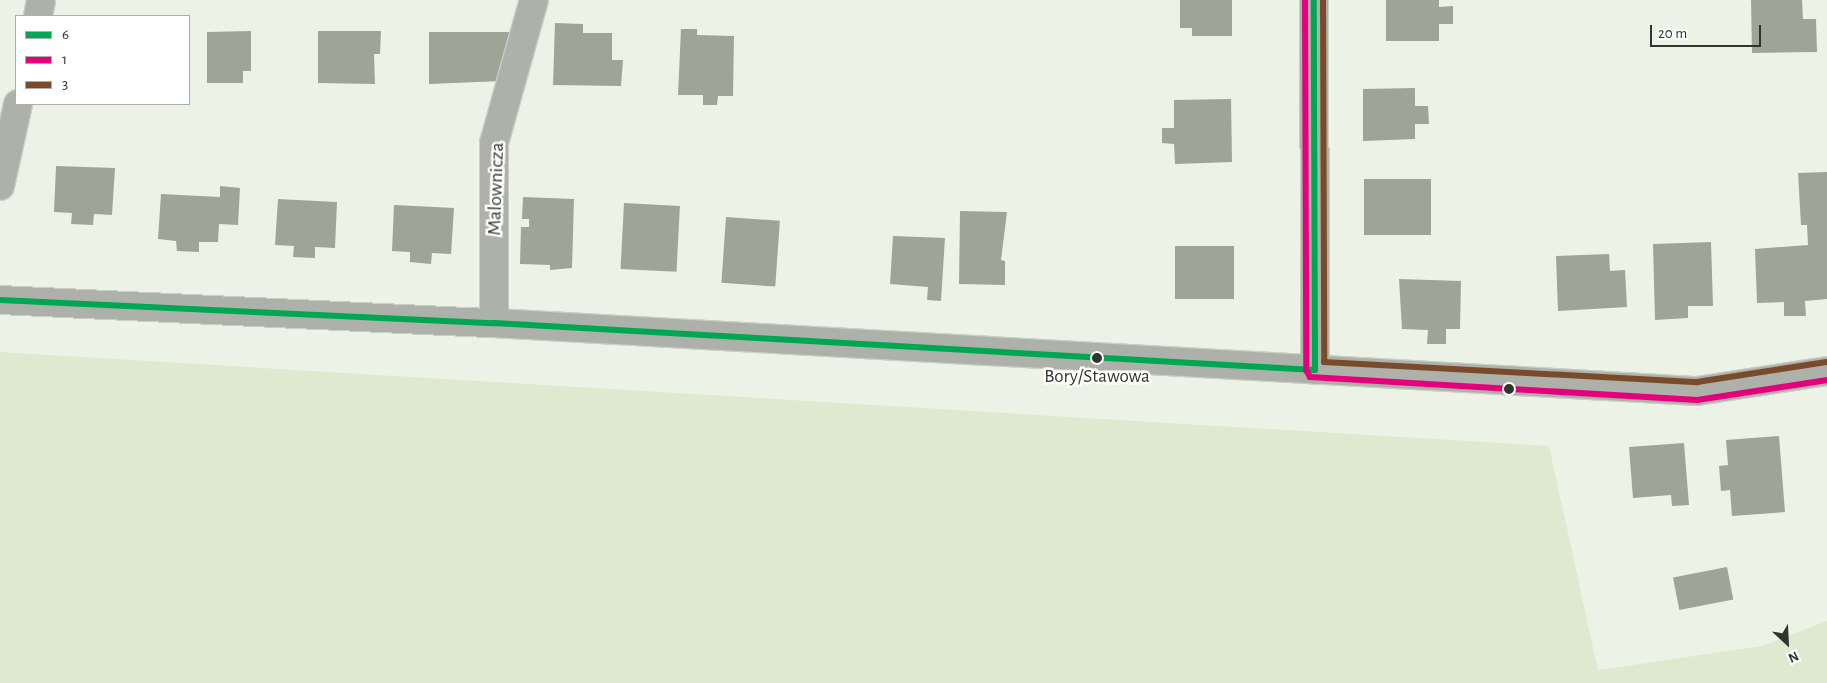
<!DOCTYPE html>
<style>
body{margin:0}
#map{position:relative;width:1827px;height:683px;overflow:hidden;background:#ecf2e5;font-family:"Alegreya Sans",sans-serif}
div>[style]{position:absolute}
[style*='--x']{left:calc(var(--x)*1px);top:calc(var(--y)*1px);width:calc(var(--w)*1px);rotate:calc(var(--a)*1deg)}
.green>*{inset:0;background:#deeacf}
.building>*{inset:0;background:#9ea597;transform-origin:0 0}
.roads{filter:drop-shadow(1px 0 #cacfc5) drop-shadow(-1px 0 #cacfc5) drop-shadow(0 1px #cacfc5) drop-shadow(0 -1px #cacfc5)}
.street>*{height:28px;margin:-14px;padding:0 14px;transform-origin:14px;border-radius:14px;background:#aeb1aa}
.bus-1>*{height:6px;margin:-3px;padding:0 3px;transform-origin:3px;border-radius:3px;background:#00a651}
.bus-2>*{height:6px;margin:-3px;padding:0 3px;transform-origin:3px;border-radius:3px;background:#e5007d}
.bus-3>*{height:6px;margin:-3px;padding:0 3px;transform-origin:3px;border-radius:3px;background:#7a4b2a}
.dots>*{width:14px;height:14px;translate:-50% -50%;box-sizing:border-box;border:2px solid #fff;border-radius:50%}
span{translate:-50% -50%;white-space:nowrap;text-align:center;line-height:1.15;-webkit-text-stroke:5px #fff;paint-order:stroke}
.bus-label{font-size:19px;color:#31352c}
.street-label{font-size:20px;color:#31352c}
.legend{position:absolute;left:15px;top:15px;width:175px;height:90px;box-sizing:border-box;background:#fff;border:1px solid #adaeab;margin:0;padding:6px 9px;list-style:none;font-size:15px;color:#31352c}
.legend li{display:flex;align-items:center;gap:10px;height:25px}
.legend b{width:25px;border:1px solid #adaeab}
.north{position:absolute;left:1762px;top:618px;width:50px;height:50px;-webkit-text-stroke:4px #fff;paint-order:stroke;rotate:155deg;font-size:14px;font-weight:700;line-height:20px;text-align:center;color:#31352c}
.north::after{content:'';display:block;margin:auto;width:18px;height:22px;background:#31352c;clip-path:polygon(50% 0,100% 100%,50% 72%,0 100%)}
.scale{position:absolute;left:1650px;top:25px;width:111px;height:22px;box-sizing:border-box;border:2px solid #31352c;border-top:0;padding-left:6px;font-size:15px;line-height:18px;white-space:nowrap;color:#31352c;-webkit-text-stroke:4px #fff;paint-order:stroke}
</style>
<div id="map">
<div class="green">
<div style="clip-path:polygon(0 352px,1549px 446px,1598px 670px,1762px 646px,1827px 621px,1827px 683px,0 683px)"></div>
</div>
<div class="building">
<div style="clip-path:polygon(1180px 0,1232px 0,1232px 36px,1192px 36px,1192px 28px,1180px 28px)"></div>
<div style="clip-path:polygon(1386px 0,1439px 0,1439px 7px,1453px 6px,1453px 24px,1439px 24px,1439px 41px,1386px 41px)"></div>
<div style="clip-path:polygon(1751px 0,1802px 0,1803px 19px,1816px 19px,1817px 52px,1752px 53px)"></div>
<div style="clip-path:polygon(555px 23px,583px 24px,583px 33px,612px 33px,612px 60px,623px 60px,621px 86px,553px 85px)"></div>
<div style="clip-path:polygon(681px 29px,697px 29px,697px 35px,734px 36px,733px 96px,718px 96px,717px 105px,703px 105px,703px 95px,678px 95px)"></div>
<div style="clip-path:polygon(251px 31px,251px 71px,243px 71px,243px 83px,207px 83px,207px 32px)"></div>
<div style="clip-path:polygon(318px 31px,381px 31px,380px 54px,374px 54px,375px 84px,318px 83px)"></div>
<div style="clip-path:polygon(429px 32px,511px 32px,508px 65px,502px 81px,429px 84px)"></div>
<div style="clip-path:polygon(1415px 88px,1415px 106px,1428px 106px,1429px 124px,1415px 124px,1415px 139px,1363px 141px,1363px 89px)"></div>
<div style="clip-path:polygon(1231px 99px,1232px 162px,1175px 164px,1174px 144px,1162px 143px,1162px 128px,1174px 128px,1174px 100px)"></div>
<div style="clip-path:polygon(56px 166px,115px 168px,112px 215px,94px 214px,93px 225px,71px 224px,72px 213px,54px 212px)"></div>
<div style="clip-path:polygon(1827px 172px,1827px 299px,1805px 301px,1806px 316px,1784px 316px,1784px 302px,1757px 303px,1755px 249px,1808px 245px,1807px 225px,1801px 225px,1798px 173px)"></div>
<div style="left:1364px;top:179px;width:67px;height:56px"></div>
<div style="clip-path:polygon(220px 186px,240px 188px,238px 225px,219px 224px,218px 242px,199px 242px,199px 252px,177px 251px,176px 241px,158px 239px,161px 194px,220px 197px)"></div>
<div style="clip-path:polygon(523px 197px,574px 199px,572px 268px,550px 270px,550px 265px,520px 264px,521px 227px,529px 227px,529px 219px,522px 219px)"></div>
<div style="clip-path:polygon(278px 199px,337px 202px,335px 248px,315px 247px,315px 258px,293px 257px,294px 246px,275px 245px)"></div>
<div style="left:624px;top:203px;width:56px;height:66px;rotate:3deg"></div>
<div style="clip-path:polygon(394px 205px,454px 208px,451px 254px,432px 253px,431px 264px,410px 262px,410px 252px,392px 251px)"></div>
<div style="clip-path:polygon(960px 211px,1007px 212px,1001px 260px,1005px 261px,1005px 285px,959px 284px)"></div>
<div style="left:726px;top:217px;width:54px;height:66px;rotate:4deg"></div>
<div style="clip-path:polygon(893px 236px,945px 238px,941px 301px,927px 300px,928px 287px,890px 284px)"></div>
<div style="clip-path:polygon(1711px 242px,1713px 306px,1688px 306px,1688px 318px,1655px 320px,1653px 244px)"></div>
<div style="left:1234px;top:246px;width:53px;height:59px;rotate:90deg"></div>
<div style="clip-path:polygon(1609px 254px,1610px 271px,1625px 270px,1627px 307px,1558px 311px,1556px 256px)"></div>
<div style="clip-path:polygon(1399px 279px,1461px 281px,1460px 329px,1446px 329px,1446px 344px,1427px 344px,1428px 330px,1402px 329px)"></div>
<div style="clip-path:polygon(1779px 436px,1785px 512px,1732px 516px,1730px 490px,1721px 491px,1719px 466px,1728px 465px,1726px 440px)"></div>
<div style="clip-path:polygon(1684px 443px,1689px 505px,1672px 506px,1671px 495px,1633px 498px,1629px 447px)"></div>
<div style="left:1727px;top:567px;width:33px;height:55px;rotate:79deg"></div>
</div>
<div class="roads">
<div class="street">
<div style="--x:1314;--y:0;--w:370;--a:89.8"></div>
<div style="--x:38;--y:16;--w:16;--a:-79"></div>
<div style="--x:0;--y:186;--w:84;--a:-77.6"></div>
<div style="--x:0;--y:300;--w:495;--a:2.7"></div>
<div style="--x:494;--y:323;--w:1205;--a:3.24"></div>
<div style="--x:1697;--y:391;--w:132;--a:-8.7"></div>
<div style="--x:494;--y:323;--w:180;--a:-90"></div>
<div style="--x:494;--y:143;--w:148;--a:-74.4"></div>
</div>
</div>
<div class="bus-1">
<div style="--x:0;--y:300;--w:495;--a:2.7"></div>
<div style="--x:494;--y:323;--w:822;--a:3.28"></div>
<div style="--x:1315;--y:370;--w:370;--a:-90.2"></div>
</div>
<div class="bus-2">
<div style="--x:1305;--y:0;--w:370;--a:89.8"></div>
<div style="--x:1306;--y:370;--w:8;--a:60"></div>
<div style="--x:1310;--y:377;--w:388;--a:3.4"></div>
<div style="--x:1697;--y:400;--w:132;--a:-8.7"></div>
</div>
<div class="bus-3">
<div style="--x:1323;--y:0;--w:362;--a:89.8"></div>
<div style="--x:1324;--y:362;--w:374;--a:3.1"></div>
<div style="--x:1697;--y:382;--w:131;--a:-8.8"></div>
</div>
<div class="dots">
<div style="left:1097px;top:358px;background:#31352c"></div>
<div style="left:1509px;top:389px;background:#31352c"></div>
</div>
<div class="bus-label">
<span style="left:1097px;top:377px">Bory/Stawowa</span>
</div>
<div class="street-label">
<span style="left:496px;top:189px;rotate:-88deg">Malownicza</span>
</div>
<ul class="legend">
<li><b style="height:6px;background:#00a651"></b>6</li>
<li><b style="height:6px;background:#e5007d"></b>1</li>
<li><b style="height:6px;background:#7a4b2a"></b>3</li>
</ul>
<div class="north">N</div>
<div class="scale">20 m</div>
</div>
